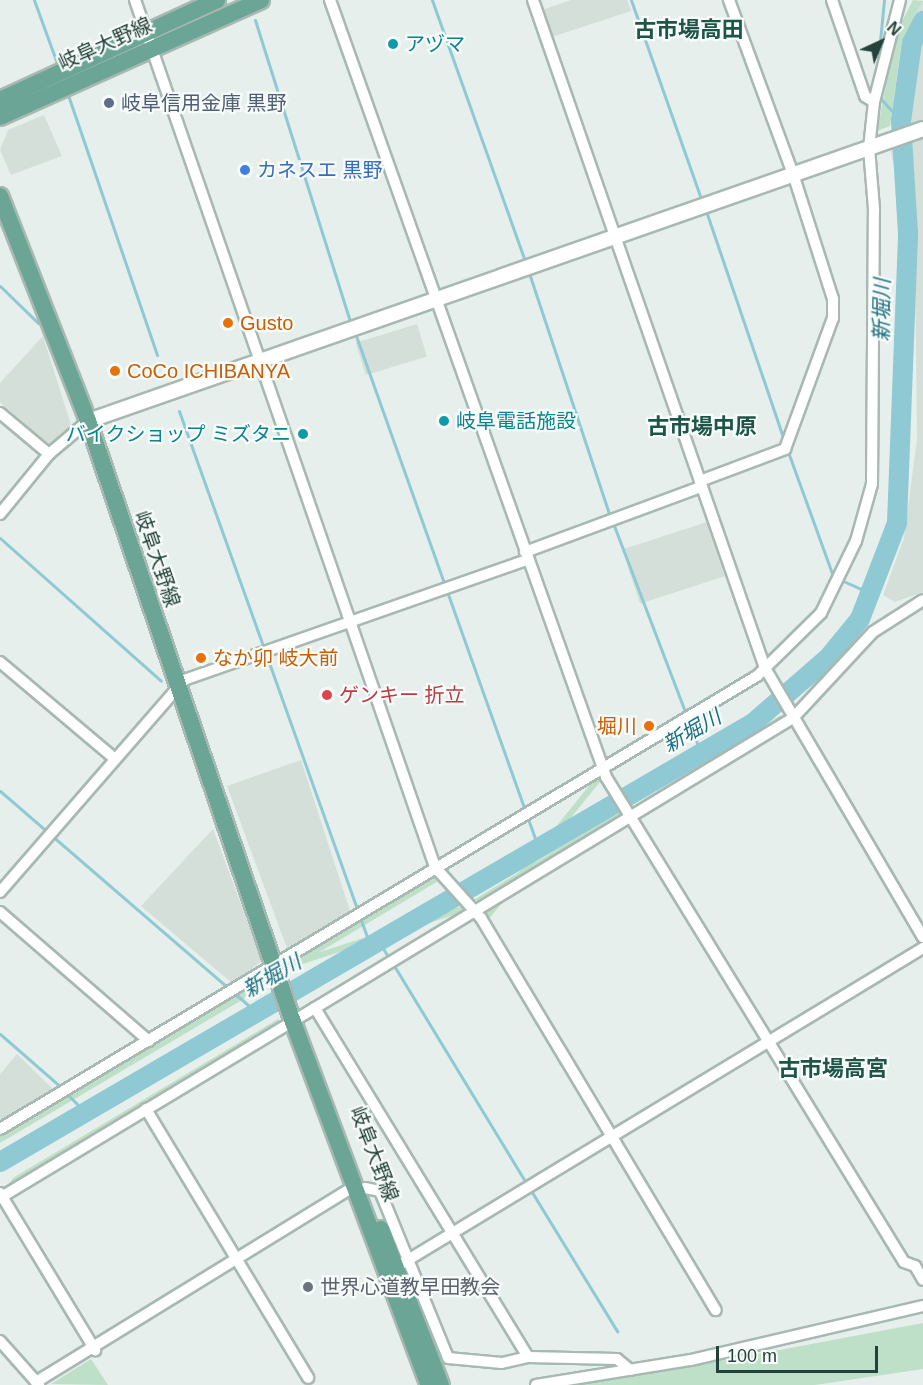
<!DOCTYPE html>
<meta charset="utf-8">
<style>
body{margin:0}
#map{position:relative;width:923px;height:1385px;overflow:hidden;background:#e6efeb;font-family:Arial,"Noto Sans JP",sans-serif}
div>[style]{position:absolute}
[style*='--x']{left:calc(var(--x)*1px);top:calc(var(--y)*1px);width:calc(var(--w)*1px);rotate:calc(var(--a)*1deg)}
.built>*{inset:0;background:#d4dfda;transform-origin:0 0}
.green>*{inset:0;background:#bfe0c8;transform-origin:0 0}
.stream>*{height:3px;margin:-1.5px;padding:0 1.5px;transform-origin:1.5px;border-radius:1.5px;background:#8ec9d4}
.river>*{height:20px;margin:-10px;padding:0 10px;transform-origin:10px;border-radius:10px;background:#8ec9d4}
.roads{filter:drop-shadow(2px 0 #a8b8b2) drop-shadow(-2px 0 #a8b8b2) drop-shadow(0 2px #a8b8b2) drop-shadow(0 -2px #a8b8b2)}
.minor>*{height:10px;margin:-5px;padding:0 5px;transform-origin:5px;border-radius:5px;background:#fff}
.tertiary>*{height:14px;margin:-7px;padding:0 7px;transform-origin:7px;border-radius:7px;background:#fff}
.primary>*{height:16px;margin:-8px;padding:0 8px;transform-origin:8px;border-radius:8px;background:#6aa596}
.dots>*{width:16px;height:16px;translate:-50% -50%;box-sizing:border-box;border:3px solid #f7fbf9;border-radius:50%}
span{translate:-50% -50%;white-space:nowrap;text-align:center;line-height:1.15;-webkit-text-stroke:4.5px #f7fbf9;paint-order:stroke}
.street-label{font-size:20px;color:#24423a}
.culture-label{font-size:20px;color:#0d838f}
.left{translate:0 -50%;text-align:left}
.right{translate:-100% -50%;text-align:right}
.service-label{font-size:20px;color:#4e5e75}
.shop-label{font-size:20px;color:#366cbe}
.food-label{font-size:20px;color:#c56008}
.health-label{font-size:20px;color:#be3a42}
.worship-label{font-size:20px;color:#5b616d}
.water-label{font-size:21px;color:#1c6f80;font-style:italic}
.quarter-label{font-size:22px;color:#1f5548;font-weight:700}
.north{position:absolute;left:851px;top:12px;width:60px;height:60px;-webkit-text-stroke:4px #f7fbf9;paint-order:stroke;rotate:44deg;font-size:16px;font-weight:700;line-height:24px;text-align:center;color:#24423a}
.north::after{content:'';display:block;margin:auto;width:21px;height:27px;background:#24423a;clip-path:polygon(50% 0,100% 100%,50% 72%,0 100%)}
.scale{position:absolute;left:716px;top:1346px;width:162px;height:27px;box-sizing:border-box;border:3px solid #24423a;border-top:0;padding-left:8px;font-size:18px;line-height:21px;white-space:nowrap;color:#24423a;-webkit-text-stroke:4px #f7fbf9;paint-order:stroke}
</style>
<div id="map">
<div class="built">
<div style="clip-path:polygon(571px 0,627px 0,631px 11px,549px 38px,539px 11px)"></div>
<div style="clip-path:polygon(923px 1px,923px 592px,895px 602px,883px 595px,904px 538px,917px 439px,915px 258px,890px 148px,902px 39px)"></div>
<div style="clip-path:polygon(44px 115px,62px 156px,11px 175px,0 150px,8px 130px)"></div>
<div style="left:417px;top:324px;width:34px;height:64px;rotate:73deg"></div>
<div style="clip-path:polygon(43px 336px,71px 425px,52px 448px,0 402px,0 383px)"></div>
<div style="left:707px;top:522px;width:57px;height:89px;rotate:72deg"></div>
<div style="clip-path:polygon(301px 760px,351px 914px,288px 951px,227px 786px)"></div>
<div style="clip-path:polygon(213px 829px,262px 961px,232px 983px,141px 906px)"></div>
<div style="clip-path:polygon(17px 1054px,55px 1091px,0 1125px,0 1074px)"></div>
</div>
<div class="green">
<div style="clip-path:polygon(913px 0,923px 1px,902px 40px,890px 126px,877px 131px,896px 33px)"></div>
<div style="clip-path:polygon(781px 715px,782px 719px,638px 803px)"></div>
<div style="left:597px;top:776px;width:6px;height:178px;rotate:39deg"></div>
<div style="clip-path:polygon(623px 809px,624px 814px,479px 903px,475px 899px)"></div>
<div style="left:438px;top:874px;width:6px;height:163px;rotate:59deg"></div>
<div style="left:462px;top:906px;width:6px;height:180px;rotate:72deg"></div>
<div style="clip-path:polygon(266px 977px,269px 984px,0 1143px,0 1136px)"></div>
<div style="clip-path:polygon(278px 1019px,281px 1026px,6px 1188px,13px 1178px)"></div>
<div style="clip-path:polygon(923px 1323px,923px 1369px,815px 1385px,552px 1385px,704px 1364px)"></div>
<div style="clip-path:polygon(91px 1359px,108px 1385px,51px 1384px)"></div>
</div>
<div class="stream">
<div style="--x:34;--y:0;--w:70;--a:70"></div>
<div style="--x:432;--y:0;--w:280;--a:70.4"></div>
<div style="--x:631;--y:0;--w:214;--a:70.6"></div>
<div style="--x:255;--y:20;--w:319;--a:72.5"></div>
<div style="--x:67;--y:92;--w:278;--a:71.1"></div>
<div style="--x:875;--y:92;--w:92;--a:-84.4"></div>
<div style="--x:879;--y:97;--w:33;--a:47"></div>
<div style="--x:705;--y:208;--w:245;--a:71.2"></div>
<div style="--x:528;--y:270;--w:260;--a:71.6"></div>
<div style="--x:0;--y:286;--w:53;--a:44.2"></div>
<div style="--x:355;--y:333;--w:546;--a:70.4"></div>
<div style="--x:179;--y:411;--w:567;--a:70.32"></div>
<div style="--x:787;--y:449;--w:138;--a:70.1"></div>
<div style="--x:613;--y:523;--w:246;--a:69.1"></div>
<div style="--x:0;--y:538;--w:215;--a:41.6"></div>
<div style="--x:841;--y:580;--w:34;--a:24"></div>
<div style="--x:0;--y:791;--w:301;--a:40.8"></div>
<div style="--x:378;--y:940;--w:21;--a:59"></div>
<div style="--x:393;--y:964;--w:258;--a:58.7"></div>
<div style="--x:233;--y:992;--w:30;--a:41"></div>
<div style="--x:0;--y:1034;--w:82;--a:41.1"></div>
<div style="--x:66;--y:1093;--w:27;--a:45"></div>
<div style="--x:530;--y:1189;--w:167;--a:58.5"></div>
</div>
<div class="river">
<div style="--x:0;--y:1162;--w:872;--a:-30.24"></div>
<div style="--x:753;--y:723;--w:99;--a:-40.9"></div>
<div style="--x:828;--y:658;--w:50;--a:-50.6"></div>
<div style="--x:860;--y:619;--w:103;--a:-68.9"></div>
<div style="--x:897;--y:523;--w:290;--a:-87.8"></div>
<div style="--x:908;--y:233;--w:112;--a:-93.6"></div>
<div style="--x:901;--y:121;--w:79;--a:-82"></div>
<div style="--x:912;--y:43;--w:25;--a:-63"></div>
</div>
<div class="roads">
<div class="minor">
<div style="--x:135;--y:0;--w:917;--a:70.91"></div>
<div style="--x:435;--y:867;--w:69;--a:48"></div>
<div style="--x:481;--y:918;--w:457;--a:59.1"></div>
<div style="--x:330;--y:0;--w:825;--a:70.44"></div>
<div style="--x:606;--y:777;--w:569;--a:58.43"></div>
<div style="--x:904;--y:1262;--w:12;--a:20"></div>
<div style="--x:915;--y:1266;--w:16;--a:60"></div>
<div style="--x:533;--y:0;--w:707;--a:70.85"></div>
<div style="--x:765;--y:668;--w:312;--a:59.6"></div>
<div style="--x:832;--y:0;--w:102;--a:71"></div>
<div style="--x:865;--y:96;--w:11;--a:34"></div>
<div style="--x:0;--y:413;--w:64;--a:39.9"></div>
<div style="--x:700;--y:481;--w:91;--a:-20.6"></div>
<div style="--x:785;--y:449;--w:140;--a:-69.9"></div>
<div style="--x:833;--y:318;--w:19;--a:-90"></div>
<div style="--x:833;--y:299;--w:131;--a:-107.7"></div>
<div style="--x:793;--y:174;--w:185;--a:-110.2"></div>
<div style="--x:0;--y:514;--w:77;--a:-50.8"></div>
<div style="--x:49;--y:454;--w:51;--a:-40.2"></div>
<div style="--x:525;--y:552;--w:188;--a:-20.3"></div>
<div style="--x:0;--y:662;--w:148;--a:40.1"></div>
<div style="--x:0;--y:892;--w:281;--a:-49"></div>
<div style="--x:184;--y:680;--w:363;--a:-19.3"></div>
<div style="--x:0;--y:912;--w:197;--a:40.9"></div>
<div style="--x:315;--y:1008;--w:559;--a:-31.24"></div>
<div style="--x:793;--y:718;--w:117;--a:-47.1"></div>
<div style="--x:873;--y:632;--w:59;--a:-32.6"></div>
<div style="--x:146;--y:1109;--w:314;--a:58.9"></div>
<div style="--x:0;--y:1129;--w:882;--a:-30.9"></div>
<div style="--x:757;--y:676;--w:90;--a:-44.5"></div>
<div style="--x:821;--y:613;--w:80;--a:-64.1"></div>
<div style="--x:856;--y:541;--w:59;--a:-74.3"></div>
<div style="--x:872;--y:484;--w:275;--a:-89.6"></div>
<div style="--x:874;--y:209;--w:61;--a:-94.7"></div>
<div style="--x:869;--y:148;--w:46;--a:-83.8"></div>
<div style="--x:874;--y:102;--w:105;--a:-75.7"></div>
<div style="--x:365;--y:1188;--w:15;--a:11"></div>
<div style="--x:380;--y:1191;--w:180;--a:67.8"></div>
<div style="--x:448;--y:1358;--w:54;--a:5.3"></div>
<div style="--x:502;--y:1363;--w:27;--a:-13"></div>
<div style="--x:0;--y:1193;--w:184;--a:58.8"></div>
<div style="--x:0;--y:1198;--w:368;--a:-31.1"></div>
<div style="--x:315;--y:1008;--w:409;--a:58.6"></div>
<div style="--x:528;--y:1357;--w:89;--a:1.3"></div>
<div style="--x:617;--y:1359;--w:17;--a:40"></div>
<div style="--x:393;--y:1269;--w:620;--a:-31.2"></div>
<div style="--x:0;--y:1341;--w:59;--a:48.4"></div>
<div style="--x:36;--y:1382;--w:374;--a:-31.6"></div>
<div style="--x:536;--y:1385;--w:157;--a:-9.2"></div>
<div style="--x:691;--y:1360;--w:238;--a:-13.1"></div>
</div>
<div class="tertiary">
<div style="--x:88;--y:421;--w:885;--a:-19.27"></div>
</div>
<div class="primary">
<div style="--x:0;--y:100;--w:239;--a:-24.7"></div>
<div style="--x:0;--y:117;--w:286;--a:-24.1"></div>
<div style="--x:0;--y:196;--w:242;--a:68.6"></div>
<div style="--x:88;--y:421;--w:635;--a:71.17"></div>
<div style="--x:293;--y:1022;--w:388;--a:69.5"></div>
<div style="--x:381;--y:1229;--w:167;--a:69"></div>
</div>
</div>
<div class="dots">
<div style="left:393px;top:44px;background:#0f9aa8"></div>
<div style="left:109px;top:103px;background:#5c6f8a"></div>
<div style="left:245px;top:170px;background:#3f7fe0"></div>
<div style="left:228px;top:323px;background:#e8710a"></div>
<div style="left:115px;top:371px;background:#e8710a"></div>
<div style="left:444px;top:421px;background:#0f9aa8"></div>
<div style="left:303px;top:434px;background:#0f9aa8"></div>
<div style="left:201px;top:658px;background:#e8710a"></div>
<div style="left:327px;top:695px;background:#e0444e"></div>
<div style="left:649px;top:726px;background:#e8710a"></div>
<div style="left:308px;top:1287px;background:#6b7280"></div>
</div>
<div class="street-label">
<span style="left:105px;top:44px;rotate:-24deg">岐阜大野線</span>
<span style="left:157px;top:559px;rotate:71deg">岐阜大野線</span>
<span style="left:374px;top:1154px;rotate:69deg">岐阜大野線</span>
</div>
<div class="culture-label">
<span class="left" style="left:405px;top:44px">アヅマ</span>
<span class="left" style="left:456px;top:421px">岐阜電話施設</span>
<span class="right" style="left:291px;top:434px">バイクショップ ミズタニ</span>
</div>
<div class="service-label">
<span class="left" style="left:121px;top:103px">岐阜信用金庫 黒野</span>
</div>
<div class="shop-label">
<span class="left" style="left:257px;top:170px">カネスエ 黒野</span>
</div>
<div class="food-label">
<span class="left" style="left:240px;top:323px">Gusto</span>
<span class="left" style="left:127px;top:371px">CoCo ICHIBANYA</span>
<span class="left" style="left:213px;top:658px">なか卯 岐大前</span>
<span class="right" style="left:637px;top:726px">堀川</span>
</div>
<div class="health-label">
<span class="left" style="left:339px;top:695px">ゲンキー 折立</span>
</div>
<div class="worship-label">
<span class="left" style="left:320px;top:1287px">世界心道教早田教会</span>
</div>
<div class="water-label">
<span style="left:882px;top:310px;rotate:-89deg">新堀川</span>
<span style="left:692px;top:731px;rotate:-30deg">新堀川</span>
<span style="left:272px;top:976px;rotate:-30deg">新堀川</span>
</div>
<div class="quarter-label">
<span style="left:689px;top:30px">古市場高田</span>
<span style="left:702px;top:427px">古市場中原</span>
<span style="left:833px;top:1069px">古市場高宮</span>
</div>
<div class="north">N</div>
<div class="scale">100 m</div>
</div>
